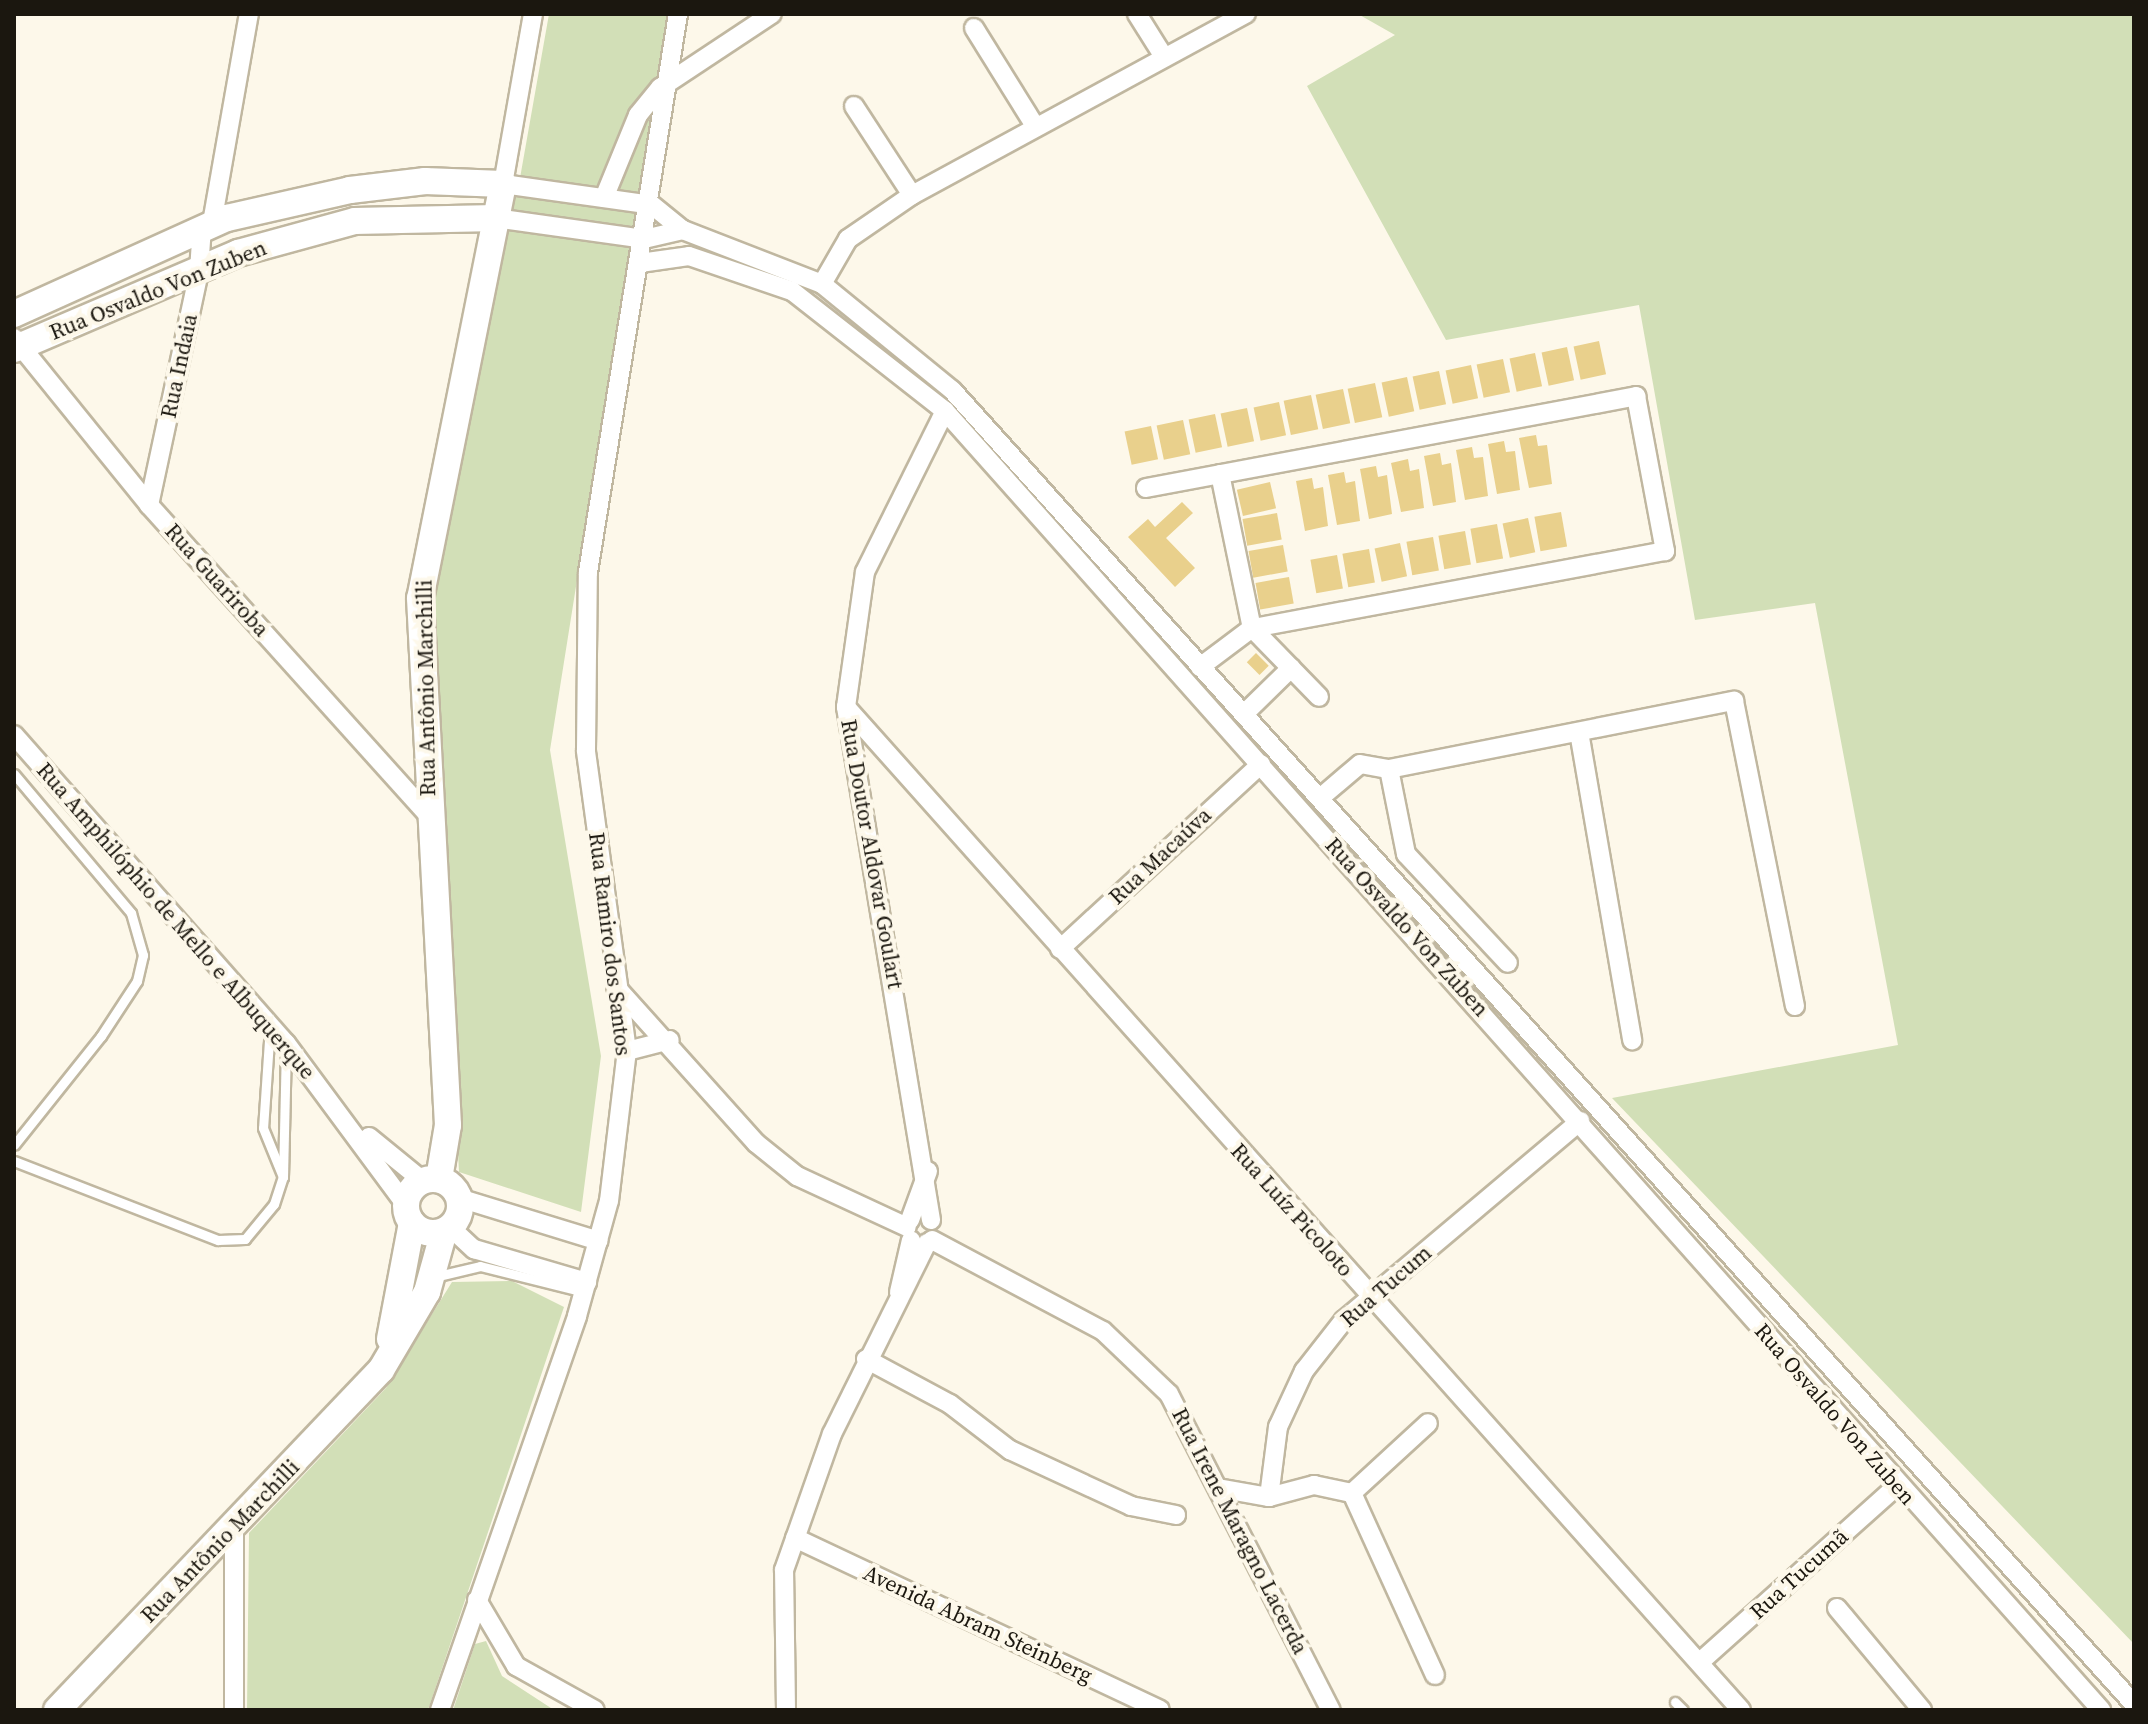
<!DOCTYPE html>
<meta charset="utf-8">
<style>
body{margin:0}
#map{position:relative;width:2148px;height:1724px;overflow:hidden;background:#fdf8ea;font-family:"Source Serif 4",serif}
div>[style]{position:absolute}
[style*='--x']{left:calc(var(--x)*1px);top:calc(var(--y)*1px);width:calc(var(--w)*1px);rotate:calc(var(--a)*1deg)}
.green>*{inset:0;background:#d2dfb7}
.building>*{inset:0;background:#e9d08c;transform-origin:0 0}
.roads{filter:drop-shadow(2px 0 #c0b7a0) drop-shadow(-2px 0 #c0b7a0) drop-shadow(0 2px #c0b7a0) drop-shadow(0 -2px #c0b7a0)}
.lane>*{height:9px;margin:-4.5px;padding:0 4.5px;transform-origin:4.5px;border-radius:4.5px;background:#fff}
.street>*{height:18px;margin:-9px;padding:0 9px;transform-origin:9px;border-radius:9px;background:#fff}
.secondary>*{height:26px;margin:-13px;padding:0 13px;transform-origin:13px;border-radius:13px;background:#fff}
.secondary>.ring{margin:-13px;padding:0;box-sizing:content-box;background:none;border:26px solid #fff;border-radius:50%}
span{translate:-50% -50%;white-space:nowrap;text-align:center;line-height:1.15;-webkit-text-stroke:8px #fdf8ea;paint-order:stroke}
.street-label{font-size:22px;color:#1b170f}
.frame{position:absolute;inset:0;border:16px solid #1b170f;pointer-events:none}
</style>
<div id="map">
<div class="green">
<div style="clip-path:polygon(549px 14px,667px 14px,550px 750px,601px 1056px,581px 1212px,459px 1172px,429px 598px,446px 483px,520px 178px)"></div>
<div style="clip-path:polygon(1358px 14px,2134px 14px,2134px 1644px,1612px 1098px,1898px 1045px,1815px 603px,1695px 620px,1639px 305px,1446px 340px,1307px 86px,1395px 35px)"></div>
<div style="clip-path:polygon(512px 1281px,564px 1307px,428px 1710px,247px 1710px,249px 1533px,386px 1388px,452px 1282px)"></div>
<div style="clip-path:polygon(486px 1641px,502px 1676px,554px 1710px,453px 1710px,475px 1644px)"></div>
</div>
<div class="building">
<div style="left:1599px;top:341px;width:34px;height:26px;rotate:78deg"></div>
<div style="left:1567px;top:347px;width:34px;height:26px;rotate:78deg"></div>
<div style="left:1535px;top:353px;width:34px;height:26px;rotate:78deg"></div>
<div style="left:1503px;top:359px;width:34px;height:27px;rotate:78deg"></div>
<div style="left:1471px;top:365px;width:34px;height:26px;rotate:78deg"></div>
<div style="left:1439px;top:371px;width:34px;height:27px;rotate:78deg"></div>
<div style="left:1407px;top:377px;width:35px;height:26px;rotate:78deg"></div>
<div style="left:1375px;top:383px;width:35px;height:28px;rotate:78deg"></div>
<div style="left:1343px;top:389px;width:35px;height:28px;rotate:78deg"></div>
<div style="left:1311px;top:395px;width:35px;height:28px;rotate:78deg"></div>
<div style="left:1279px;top:402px;width:34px;height:26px;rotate:78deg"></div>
<div style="left:1247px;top:408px;width:34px;height:27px;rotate:78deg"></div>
<div style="left:1215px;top:414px;width:34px;height:27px;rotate:78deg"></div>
<div style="left:1183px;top:420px;width:35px;height:27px;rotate:78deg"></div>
<div style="left:1151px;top:426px;width:34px;height:27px;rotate:78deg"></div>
<div style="clip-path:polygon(1536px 435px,1538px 446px,1547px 445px,1552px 484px,1529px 488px,1519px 438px)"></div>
<div style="clip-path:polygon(1504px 441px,1506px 452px,1515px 451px,1520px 490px,1497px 494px,1488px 444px)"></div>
<div style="clip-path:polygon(1472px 447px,1474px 458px,1483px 457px,1488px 496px,1465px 500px,1456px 450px)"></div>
<div style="clip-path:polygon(1440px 453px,1442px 465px,1451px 463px,1456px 502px,1433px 506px,1424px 456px)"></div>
<div style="clip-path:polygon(1408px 459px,1410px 471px,1419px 469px,1424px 508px,1401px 512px,1391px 463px)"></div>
<div style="clip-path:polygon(1376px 466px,1378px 477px,1387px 475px,1392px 514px,1369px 519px,1360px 469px)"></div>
<div style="clip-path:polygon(1344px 472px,1346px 483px,1355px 481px,1360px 521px,1337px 525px,1328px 475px)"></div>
<div style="clip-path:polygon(1312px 478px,1314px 489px,1323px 487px,1328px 526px,1305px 531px,1296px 481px)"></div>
<div style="left:1270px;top:482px;width:27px;height:34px;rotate:77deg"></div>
<div style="clip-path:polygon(1182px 502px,1193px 513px,1166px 538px,1195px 568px,1175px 587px,1128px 537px,1148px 519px,1155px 527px)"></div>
<div style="left:1561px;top:512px;width:35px;height:27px;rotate:80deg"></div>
<div style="left:1277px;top:513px;width:27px;height:35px;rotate:80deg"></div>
<div style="left:1528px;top:518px;width:35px;height:26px;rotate:78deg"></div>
<div style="left:1497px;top:524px;width:35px;height:27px;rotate:80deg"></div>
<div style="left:1465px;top:531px;width:34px;height:27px;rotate:80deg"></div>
<div style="left:1433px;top:537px;width:34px;height:27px;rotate:80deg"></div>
<div style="left:1400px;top:543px;width:34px;height:26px;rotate:78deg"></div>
<div style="left:1283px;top:545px;width:27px;height:35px;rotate:80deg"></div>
<div style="left:1369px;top:549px;width:34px;height:27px;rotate:80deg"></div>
<div style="left:1337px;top:555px;width:34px;height:27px;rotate:80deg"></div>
<div style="left:1289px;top:577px;width:27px;height:34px;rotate:80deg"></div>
<div style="left:1256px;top:653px;width:18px;height:13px;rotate:45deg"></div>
</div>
<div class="roads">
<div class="lane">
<div style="--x:14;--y:774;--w:182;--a:49.9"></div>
<div style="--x:131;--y:913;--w:44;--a:74.1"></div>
<div style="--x:143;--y:955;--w:27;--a:103"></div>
<div style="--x:137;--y:981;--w:66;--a:123.2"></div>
<div style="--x:101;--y:1036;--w:139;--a:128.6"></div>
<div style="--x:270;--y:1026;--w:102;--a:93.9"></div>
<div style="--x:263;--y:1128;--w:53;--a:67.8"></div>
<div style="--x:14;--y:1161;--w:219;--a:21.2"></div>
<div style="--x:218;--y:1240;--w:27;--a:-2"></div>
<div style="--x:245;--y:1239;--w:45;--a:-50.4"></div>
<div style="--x:274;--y:1204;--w:28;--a:-72"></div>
<div style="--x:283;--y:1177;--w:132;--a:-88.7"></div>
<div style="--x:438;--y:1276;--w:43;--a:-13.4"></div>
<div style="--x:480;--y:1266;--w:107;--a:14"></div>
<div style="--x:1675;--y:1702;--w:11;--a:45"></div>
</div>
<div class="street">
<div style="--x:533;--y:14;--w:173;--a:100"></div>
<div style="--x:503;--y:184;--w:150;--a:8"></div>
<div style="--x:652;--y:205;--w:40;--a:39"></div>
<div style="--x:683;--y:230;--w:149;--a:21.2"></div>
<div style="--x:822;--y:284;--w:168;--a:39.2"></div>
<div style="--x:952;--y:390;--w:1767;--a:48.03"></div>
<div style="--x:1137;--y:14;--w:51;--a:57.9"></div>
<div style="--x:974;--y:28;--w:115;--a:58.1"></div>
<div style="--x:854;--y:106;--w:106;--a:56.9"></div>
<div style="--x:604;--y:198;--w:90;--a:-67.7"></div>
<div style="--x:638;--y:115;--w:35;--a:-51"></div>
<div style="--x:660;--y:88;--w:134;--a:-33.5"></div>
<div style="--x:495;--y:218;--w:150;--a:8"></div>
<div style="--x:644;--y:239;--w:40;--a:-13"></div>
<div style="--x:212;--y:223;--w:212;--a:-80"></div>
<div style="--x:640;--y:263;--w:49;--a:-8.1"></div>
<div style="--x:689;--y:256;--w:109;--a:18.8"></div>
<div style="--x:792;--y:291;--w:194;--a:38.1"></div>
<div style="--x:945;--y:411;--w:1739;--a:48.33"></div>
<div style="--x:822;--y:284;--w:52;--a:-60"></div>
<div style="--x:848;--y:239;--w:78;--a:-34.5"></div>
<div style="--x:912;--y:195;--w:380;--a:-28.5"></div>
<div style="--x:14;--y:338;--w:215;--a:51"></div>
<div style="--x:149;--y:505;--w:417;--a:48"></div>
<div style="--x:1220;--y:474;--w:157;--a:78.3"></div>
<div style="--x:1252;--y:628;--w:96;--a:45.8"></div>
<div style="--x:1146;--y:488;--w:499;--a:-10.6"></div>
<div style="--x:1636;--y:396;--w:158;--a:79.4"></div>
<div style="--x:1665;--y:551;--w:420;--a:169.4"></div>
<div style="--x:1252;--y:628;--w:65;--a:143.1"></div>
<div style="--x:149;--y:505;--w:239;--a:-77.9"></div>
<div style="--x:199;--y:271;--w:45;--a:-86.2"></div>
<div style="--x:846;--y:707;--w:1344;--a:48.26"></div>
<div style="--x:1244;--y:714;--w:66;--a:-44.4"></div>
<div style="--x:1579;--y:732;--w:313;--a:80.2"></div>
<div style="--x:14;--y:735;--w:411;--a:48.6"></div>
<div style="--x:286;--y:1043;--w:202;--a:53.5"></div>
<div style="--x:1389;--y:769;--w:87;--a:78.7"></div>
<div style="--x:1406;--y:854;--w:149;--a:46.9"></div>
<div style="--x:1320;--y:798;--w:52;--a:-40.4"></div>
<div style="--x:1360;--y:764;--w:29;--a:10"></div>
<div style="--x:1389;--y:769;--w:352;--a:-11.2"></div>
<div style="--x:1734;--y:701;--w:311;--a:78.7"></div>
<div style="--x:1060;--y:949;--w:273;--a:-42.6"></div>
<div style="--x:616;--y:987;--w:210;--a:48.1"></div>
<div style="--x:756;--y:1143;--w:53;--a:38.8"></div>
<div style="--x:797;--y:1176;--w:121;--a:24.9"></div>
<div style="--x:627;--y:1051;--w:44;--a:-14.3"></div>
<div style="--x:369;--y:1137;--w:70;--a:39.2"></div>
<div style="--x:459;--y:1198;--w:146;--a:17.1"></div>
<div style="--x:910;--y:1220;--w:52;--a:-69.8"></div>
<div style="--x:931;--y:1220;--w:520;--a:-99.41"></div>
<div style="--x:846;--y:707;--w:136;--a:-82"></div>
<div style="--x:865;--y:572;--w:180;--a:-63.6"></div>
<div style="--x:450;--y:1227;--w:33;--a:43"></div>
<div style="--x:474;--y:1249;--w:118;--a:16.3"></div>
<div style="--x:932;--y:1240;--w:194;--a:28"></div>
<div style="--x:1103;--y:1331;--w:91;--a:43.7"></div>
<div style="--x:1169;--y:1394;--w:355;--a:62.9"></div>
<div style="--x:899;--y:1292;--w:53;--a:-77"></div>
<div style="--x:866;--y:1359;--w:95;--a:28.2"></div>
<div style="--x:950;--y:1404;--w:76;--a:37.5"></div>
<div style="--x:1010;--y:1450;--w:133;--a:24.8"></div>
<div style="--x:1131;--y:1506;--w:46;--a:11.3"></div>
<div style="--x:1218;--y:1488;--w:52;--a:10"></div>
<div style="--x:1269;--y:1497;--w:71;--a:-82.7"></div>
<div style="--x:1278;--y:1427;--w:62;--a:-65.1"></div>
<div style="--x:1304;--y:1371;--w:65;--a:-51.9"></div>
<div style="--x:1344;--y:1320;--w:309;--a:-40.1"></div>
<div style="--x:1352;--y:1493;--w:103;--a:-42.6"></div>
<div style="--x:1269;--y:1497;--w:47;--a:-14.9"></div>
<div style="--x:1314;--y:1485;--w:39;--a:12"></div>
<div style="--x:1352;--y:1493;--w:200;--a:65.5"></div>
<div style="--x:795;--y:1538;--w:403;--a:25.2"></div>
<div style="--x:477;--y:1600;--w:77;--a:59.4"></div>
<div style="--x:516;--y:1666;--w:90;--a:29.1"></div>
<div style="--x:1837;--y:1608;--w:133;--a:50.2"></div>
<div style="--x:1700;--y:1662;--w:264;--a:-41.8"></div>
<div style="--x:234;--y:1710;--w:181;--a:-90"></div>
<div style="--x:440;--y:1710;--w:417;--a:-70.8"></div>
<div style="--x:577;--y:1316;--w:119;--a:-74.5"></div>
<div style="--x:609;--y:1201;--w:151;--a:-83.2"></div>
<div style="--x:627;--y:1051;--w:304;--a:-97.8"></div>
<div style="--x:586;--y:750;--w:178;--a:-89.4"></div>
<div style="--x:588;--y:572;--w:565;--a:-80.84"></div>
<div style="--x:786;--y:1710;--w:140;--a:-90.8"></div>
<div style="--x:784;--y:1570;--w:144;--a:-70.6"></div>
<div style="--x:832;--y:1434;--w:213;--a:-63.6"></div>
</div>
<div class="secondary">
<div style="--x:14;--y:314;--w:234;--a:-24.3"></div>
<div style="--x:227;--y:218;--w:126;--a:-12.8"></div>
<div style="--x:350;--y:190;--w:76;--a:-6.8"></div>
<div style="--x:425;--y:181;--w:78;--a:2.2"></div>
<div style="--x:503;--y:184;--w:422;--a:101.3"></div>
<div style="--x:420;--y:598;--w:528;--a:86.96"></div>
<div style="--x:448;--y:1125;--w:55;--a:99.5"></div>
<div style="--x:14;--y:349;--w:244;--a:-23.2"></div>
<div style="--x:238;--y:253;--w:121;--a:-15.3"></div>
<div style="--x:355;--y:221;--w:140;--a:-1.2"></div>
<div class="ring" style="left:406px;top:1179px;width:28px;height:28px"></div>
<div style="--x:390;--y:1339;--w:118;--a:-79.3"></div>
<div style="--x:57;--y:1710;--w:470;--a:-46.4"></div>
<div style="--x:381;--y:1370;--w:91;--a:-59.5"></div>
<div style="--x:427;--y:1292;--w:63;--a:-74.4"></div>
</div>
</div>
<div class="street-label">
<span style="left:158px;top:290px;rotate:-22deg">Rua Osvaldo Von Zuben</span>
<span style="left:179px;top:366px;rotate:-78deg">Rua Indaia</span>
<span style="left:217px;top:580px;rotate:48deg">Rua Guariroba</span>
<span style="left:426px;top:688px;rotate:-91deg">Rua Antônio Marchilli</span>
<span style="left:872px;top:854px;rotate:80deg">Rua Doutor Aldovar Goulart</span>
<span style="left:1160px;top:856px;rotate:-43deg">Rua Macaúva</span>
<span style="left:176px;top:921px;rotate:49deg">Rua Amphilóphio de Mello e Albuquerque</span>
<span style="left:1407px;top:927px;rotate:48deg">Rua Osvaldo Von Zuben</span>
<span style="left:610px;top:944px;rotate:83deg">Rua Ramiro dos Santos</span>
<span style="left:1292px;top:1210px;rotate:48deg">Rua Luíz Picoloto</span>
<span style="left:1386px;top:1286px;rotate:-41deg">Rua Tucum</span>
<span style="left:1835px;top:1414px;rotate:49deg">Rua Osvaldo Von Zuben</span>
<span style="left:1240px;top:1531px;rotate:63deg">Rua Irene Maragno Lacerda</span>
<span style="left:220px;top:1541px;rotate:-46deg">Rua Antônio Marchilli</span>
<span style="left:1799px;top:1574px;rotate:-42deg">Rua Tucumã</span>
<span style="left:978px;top:1624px;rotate:25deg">Avenida Abram Steinberg</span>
</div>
<div class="frame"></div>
</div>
